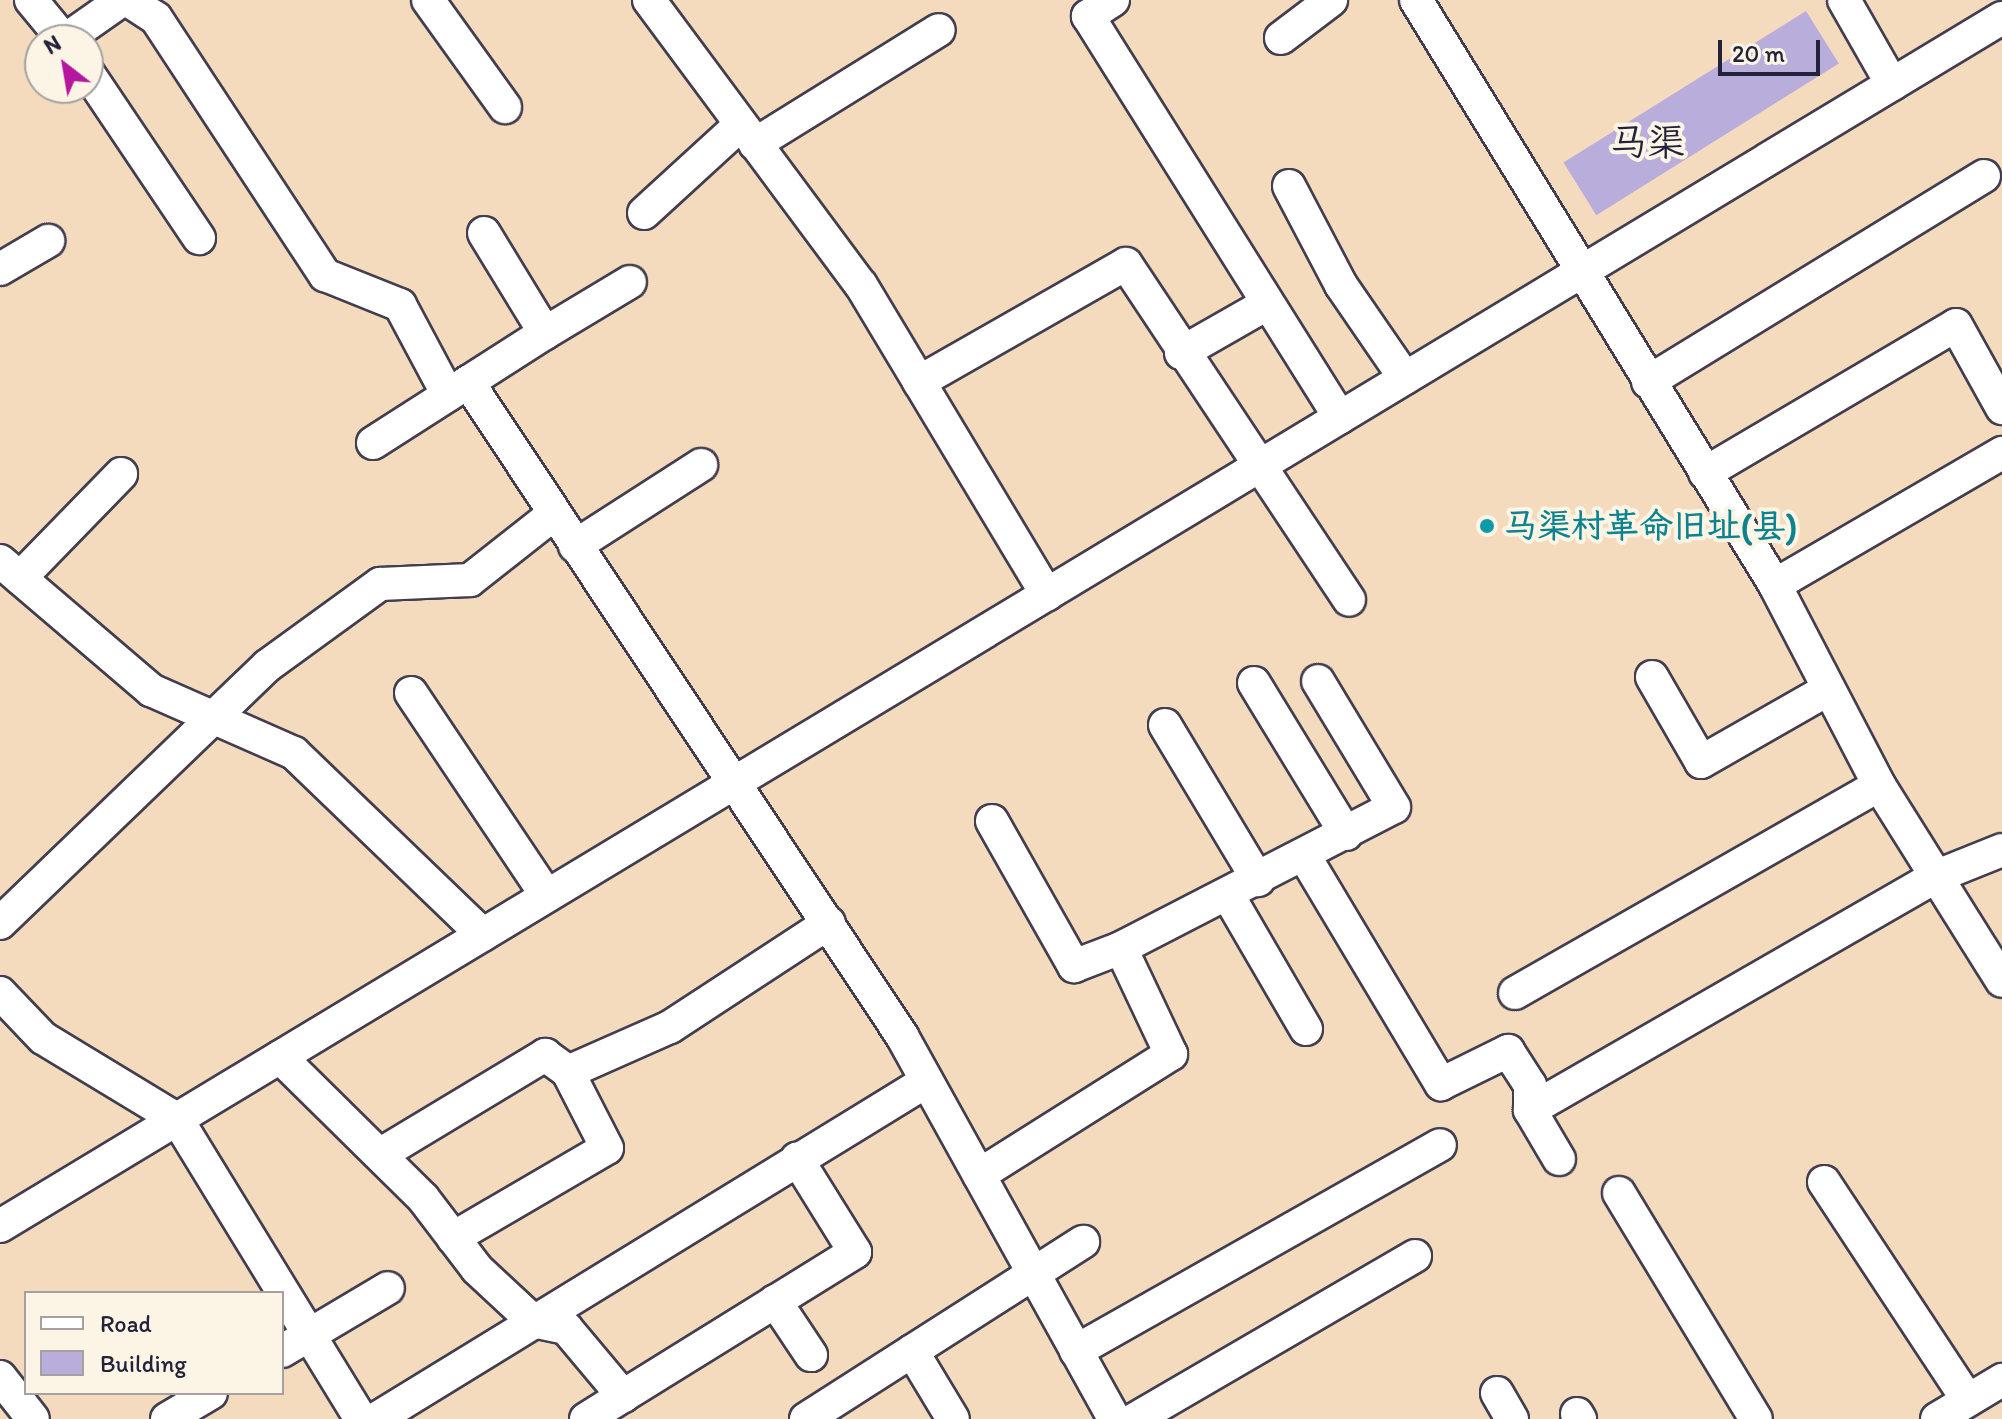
<!DOCTYPE html>
<meta charset="utf-8">
<style>
body{margin:0}
#map{position:relative;width:2002px;height:1419px;overflow:hidden;background:#f5dbbe;font-family:Itim,"LXGW WenKai TC",sans-serif}
div>[style]{position:absolute}
[style*='--x']{left:calc(var(--x)*1px);top:calc(var(--y)*1px);width:calc(var(--w)*1px);rotate:calc(var(--a)*1deg)}
.building>*{inset:0;background:#b9addc;transform-origin:0 0}
.roads{filter:drop-shadow(2px 0 #423e4f) drop-shadow(-2px 0 #423e4f) drop-shadow(0 2px #423e4f) drop-shadow(0 -2px #423e4f)}
.minor>*{height:32px;margin:-16px;padding:0 16px;transform-origin:16px;border-radius:16px;background:#fff}
.dots>*{width:22px;height:22px;translate:-50% -50%;box-sizing:border-box;border:4px solid #fcf5e5;border-radius:50%}
span{translate:-50% -50%;white-space:nowrap;text-align:center;line-height:1.15;-webkit-text-stroke:8px #fcf5e5;paint-order:stroke}
.culture-label{font-size:34px;color:#0d838f;font-weight:700}
.left{translate:0 -50%;text-align:left}
.quarter-label{font-size:38px;color:#22223b}
.legend{position:absolute;left:24px;top:1291px;width:260px;height:104px;box-sizing:border-box;background:#fcf5e5;border:2px solid #a5a1a1;margin:0;padding:10px 14px;list-style:none;font-size:24px;color:#22223b}
.legend li{display:flex;align-items:center;gap:16px;height:40px}
.legend b{width:40px;border:2px solid #a5a1a1}
.north{position:absolute;left:24px;top:24px;width:80px;height:80px;box-sizing:border-box;background:#fcf5e5;border:2px solid #a5a1a1;border-radius:50%;rotate:329deg;font-size:22px;font-weight:700;line-height:32px;text-align:center;color:#22223b}
.north::after{content:'';display:block;margin:auto;width:28px;height:36px;background:#b5179e;clip-path:polygon(50% 0,100% 100%,50% 72%,0 100%)}
.scale{position:absolute;left:1718px;top:40px;width:102px;height:36px;box-sizing:border-box;border:4px solid #22223b;border-top:0;padding-left:10px;font-size:24px;line-height:28px;white-space:nowrap;color:#22223b;-webkit-text-stroke:6px #fcf5e5;paint-order:stroke}
</style>
<div id="map">
<div class="building">
<div style="left:1806px;top:11px;width:62px;height:286px;rotate:58deg"></div>
</div>
<div class="roads">
<div class="minor">
<div style="--x:31;--y:0;--w:52;--a:50.5"></div>
<div style="--x:128;--y:0;--w:33;--a:33"></div>
<div style="--x:156;--y:18;--w:308;--a:56.7"></div>
<div style="--x:325;--y:275;--w:81;--a:21.8"></div>
<div style="--x:400;--y:305;--w:102;--a:61.9"></div>
<div style="--x:428;--y:0;--w:132;--a:54.3"></div>
<div style="--x:649;--y:0;--w:355;--a:53.4"></div>
<div style="--x:861;--y:285;--w:361;--a:59"></div>
<div style="--x:1113;--y:0;--w:30;--a:147"></div>
<div style="--x:1088;--y:16;--w:474;--a:57.9"></div>
<div style="--x:1416;--y:0;--w:686;--a:58.46"></div>
<div style="--x:1775;--y:585;--w:225;--a:62.5"></div>
<div style="--x:1879;--y:785;--w:231;--a:57.9"></div>
<div style="--x:1844;--y:0;--w:97;--a:60.3"></div>
<div style="--x:1281;--y:38;--w:63;--a:-37.2"></div>
<div style="--x:65;--y:40;--w:70;--a:-35.1"></div>
<div style="--x:88;--y:73;--w:199;--a:56.1"></div>
<div style="--x:755;--y:144;--w:216;--a:-31.8"></div>
<div style="--x:1289;--y:186;--w:112;--a:62.3"></div>
<div style="--x:1341;--y:285;--w:113;--a:55.5"></div>
<div style="--x:644;--y:213;--w:130;--a:-42.5"></div>
<div style="--x:0;--y:269;--w:56;--a:-30.3"></div>
<div style="--x:545;--y:333;--w:99;--a:-31"></div>
<div style="--x:1181;--y:353;--w:99;--a:-29.7"></div>
<div style="--x:468;--y:382;--w:785;--a:56.43"></div>
<div style="--x:902;--y:1036;--w:438;--a:61"></div>
<div style="--x:919;--y:382;--w:238;--a:-29.7"></div>
<div style="--x:1126;--y:264;--w:403;--a:56.4"></div>
<div style="--x:1648;--y:382;--w:394;--a:-31.5"></div>
<div style="--x:373;--y:443;--w:204;--a:-32.6"></div>
<div style="--x:545;--y:333;--w:117;--a:-121.4"></div>
<div style="--x:1705;--y:473;--w:291;--a:-30.5"></div>
<div style="--x:1956;--y:325;--w:95;--a:61"></div>
<div style="--x:575;--y:546;--w:150;--a:-32.7"></div>
<div style="--x:0;--y:561;--w:199;--a:40.5"></div>
<div style="--x:151;--y:690;--w:156;--a:23.8"></div>
<div style="--x:294;--y:753;--w:262;--a:43.9"></div>
<div style="--x:20;--y:578;--w:145;--a:-45.8"></div>
<div style="--x:1775;--y:585;--w:263;--a:-30.2"></div>
<div style="--x:1652;--y:677;--w:98;--a:60"></div>
<div style="--x:1701;--y:762;--w:147;--a:-29.7"></div>
<div style="--x:1254;--y:683;--w:177;--a:58.6"></div>
<div style="--x:411;--y:693;--w:244;--a:56.2"></div>
<div style="--x:1165;--y:725;--w:181;--a:59"></div>
<div style="--x:992;--y:821;--w:167;--a:60.5"></div>
<div style="--x:1074;--y:966;--w:50;--a:-21"></div>
<div style="--x:1305;--y:857;--w:265;--a:59.1"></div>
<div style="--x:1441;--y:1084;--w:75;--a:-26.2"></div>
<div style="--x:1508;--y:1051;--w:40;--a:57.1"></div>
<div style="--x:1530;--y:1085;--w:25;--a:90"></div>
<div style="--x:1228;--y:895;--w:155;--a:59.8"></div>
<div style="--x:0;--y:923;--w:371;--a:-43.9"></div>
<div style="--x:267;--y:666;--w:140;--a:-36"></div>
<div style="--x:380;--y:584;--w:90;--a:-2.5"></div>
<div style="--x:470;--y:580;--w:107;--a:-38.2"></div>
<div style="--x:0;--y:993;--w:62;--a:46.3"></div>
<div style="--x:43;--y:1038;--w:157;--a:31.2"></div>
<div style="--x:177;--y:1119;--w:352;--a:58.5"></div>
<div style="--x:1515;--y:993;--w:419;--a:-29.7"></div>
<div style="--x:280;--y:1057;--w:201;--a:44.6"></div>
<div style="--x:423;--y:1198;--w:89;--a:52.7"></div>
<div style="--x:477;--y:1269;--w:76;--a:42.9"></div>
<div style="--x:533;--y:1321;--w:34;--a:12"></div>
<div style="--x:566;--y:1328;--w:89;--a:50"></div>
<div style="--x:623;--y:1396;--w:273;--a:-31.8"></div>
<div style="--x:855;--y:1252;--w:110;--a:-121.9"></div>
<div style="--x:381;--y:1154;--w:192;--a:-31.1"></div>
<div style="--x:545;--y:1055;--w:29;--a:36"></div>
<div style="--x:1559;--y:1159;--w:57;--a:-120.6"></div>
<div style="--x:1530;--y:1110;--w:467;--a:-29.9"></div>
<div style="--x:1935;--y:877;--w:72;--a:-21.9"></div>
<div style="--x:979;--y:1175;--w:227;--a:-32.2"></div>
<div style="--x:1171;--y:1054;--w:117;--a:-115.3"></div>
<div style="--x:1121;--y:948;--w:307;--a:-27.3"></div>
<div style="--x:1394;--y:807;--w:147;--a:-121.1"></div>
<div style="--x:1824;--y:1182;--w:261;--a:56.6"></div>
<div style="--x:1619;--y:1193;--w:264;--a:58.8"></div>
<div style="--x:0;--y:1226;--w:2338;--a:-31.11"></div>
<div style="--x:453;--y:1238;--w:178;--a:-30.3"></div>
<div style="--x:607;--y:1148;--w:85;--a:-117.2"></div>
<div style="--x:568;--y:1072;--w:111;--a:-23.8"></div>
<div style="--x:670;--y:1027;--w:190;--a:-33.2"></div>
<div style="--x:775;--y:1301;--w:65;--a:56.3"></div>
<div style="--x:282;--y:1351;--w:123;--a:-30.7"></div>
<div style="--x:912;--y:1351;--w:79;--a:58.9"></div>
<div style="--x:1076;--y:1351;--w:418;--a:-29.5"></div>
<div style="--x:0;--y:1377;--w:53;--a:51.8"></div>
<div style="--x:1497;--y:1393;--w:30;--a:60"></div>
<div style="--x:1577;--y:1414;--w:6;--a:59"></div>
<div style="--x:167;--y:1419;--w:51;--a:-30.6"></div>
<div style="--x:376;--y:1419;--w:646;--a:-31.53"></div>
<div style="--x:586;--y:1419;--w:44;--a:-31.9"></div>
<div style="--x:806;--y:1419;--w:329;--a:-32.6"></div>
<div style="--x:1135;--y:1419;--w:324;--a:-30.2"></div>
<div style="--x:1937;--y:1419;--w:76;--a:-31"></div>
</div>
</div>
<div class="dots">
<div style="left:1487px;top:526px;background:#0f9aa8"></div>
</div>
<div class="culture-label">
<span class="left" style="left:1503px;top:526px">马渠村革命旧址(县)</span>
</div>
<div class="quarter-label">
<span style="left:1647px;top:143px">马渠</span>
</div>
<ul class="legend">
<li><b style="height:10px;background:#fff"></b>Road</li>
<li><b style="height:22px;background:#b9addc"></b>Building</li>
</ul>
<div class="north">N</div>
<div class="scale">20 m</div>
</div>
